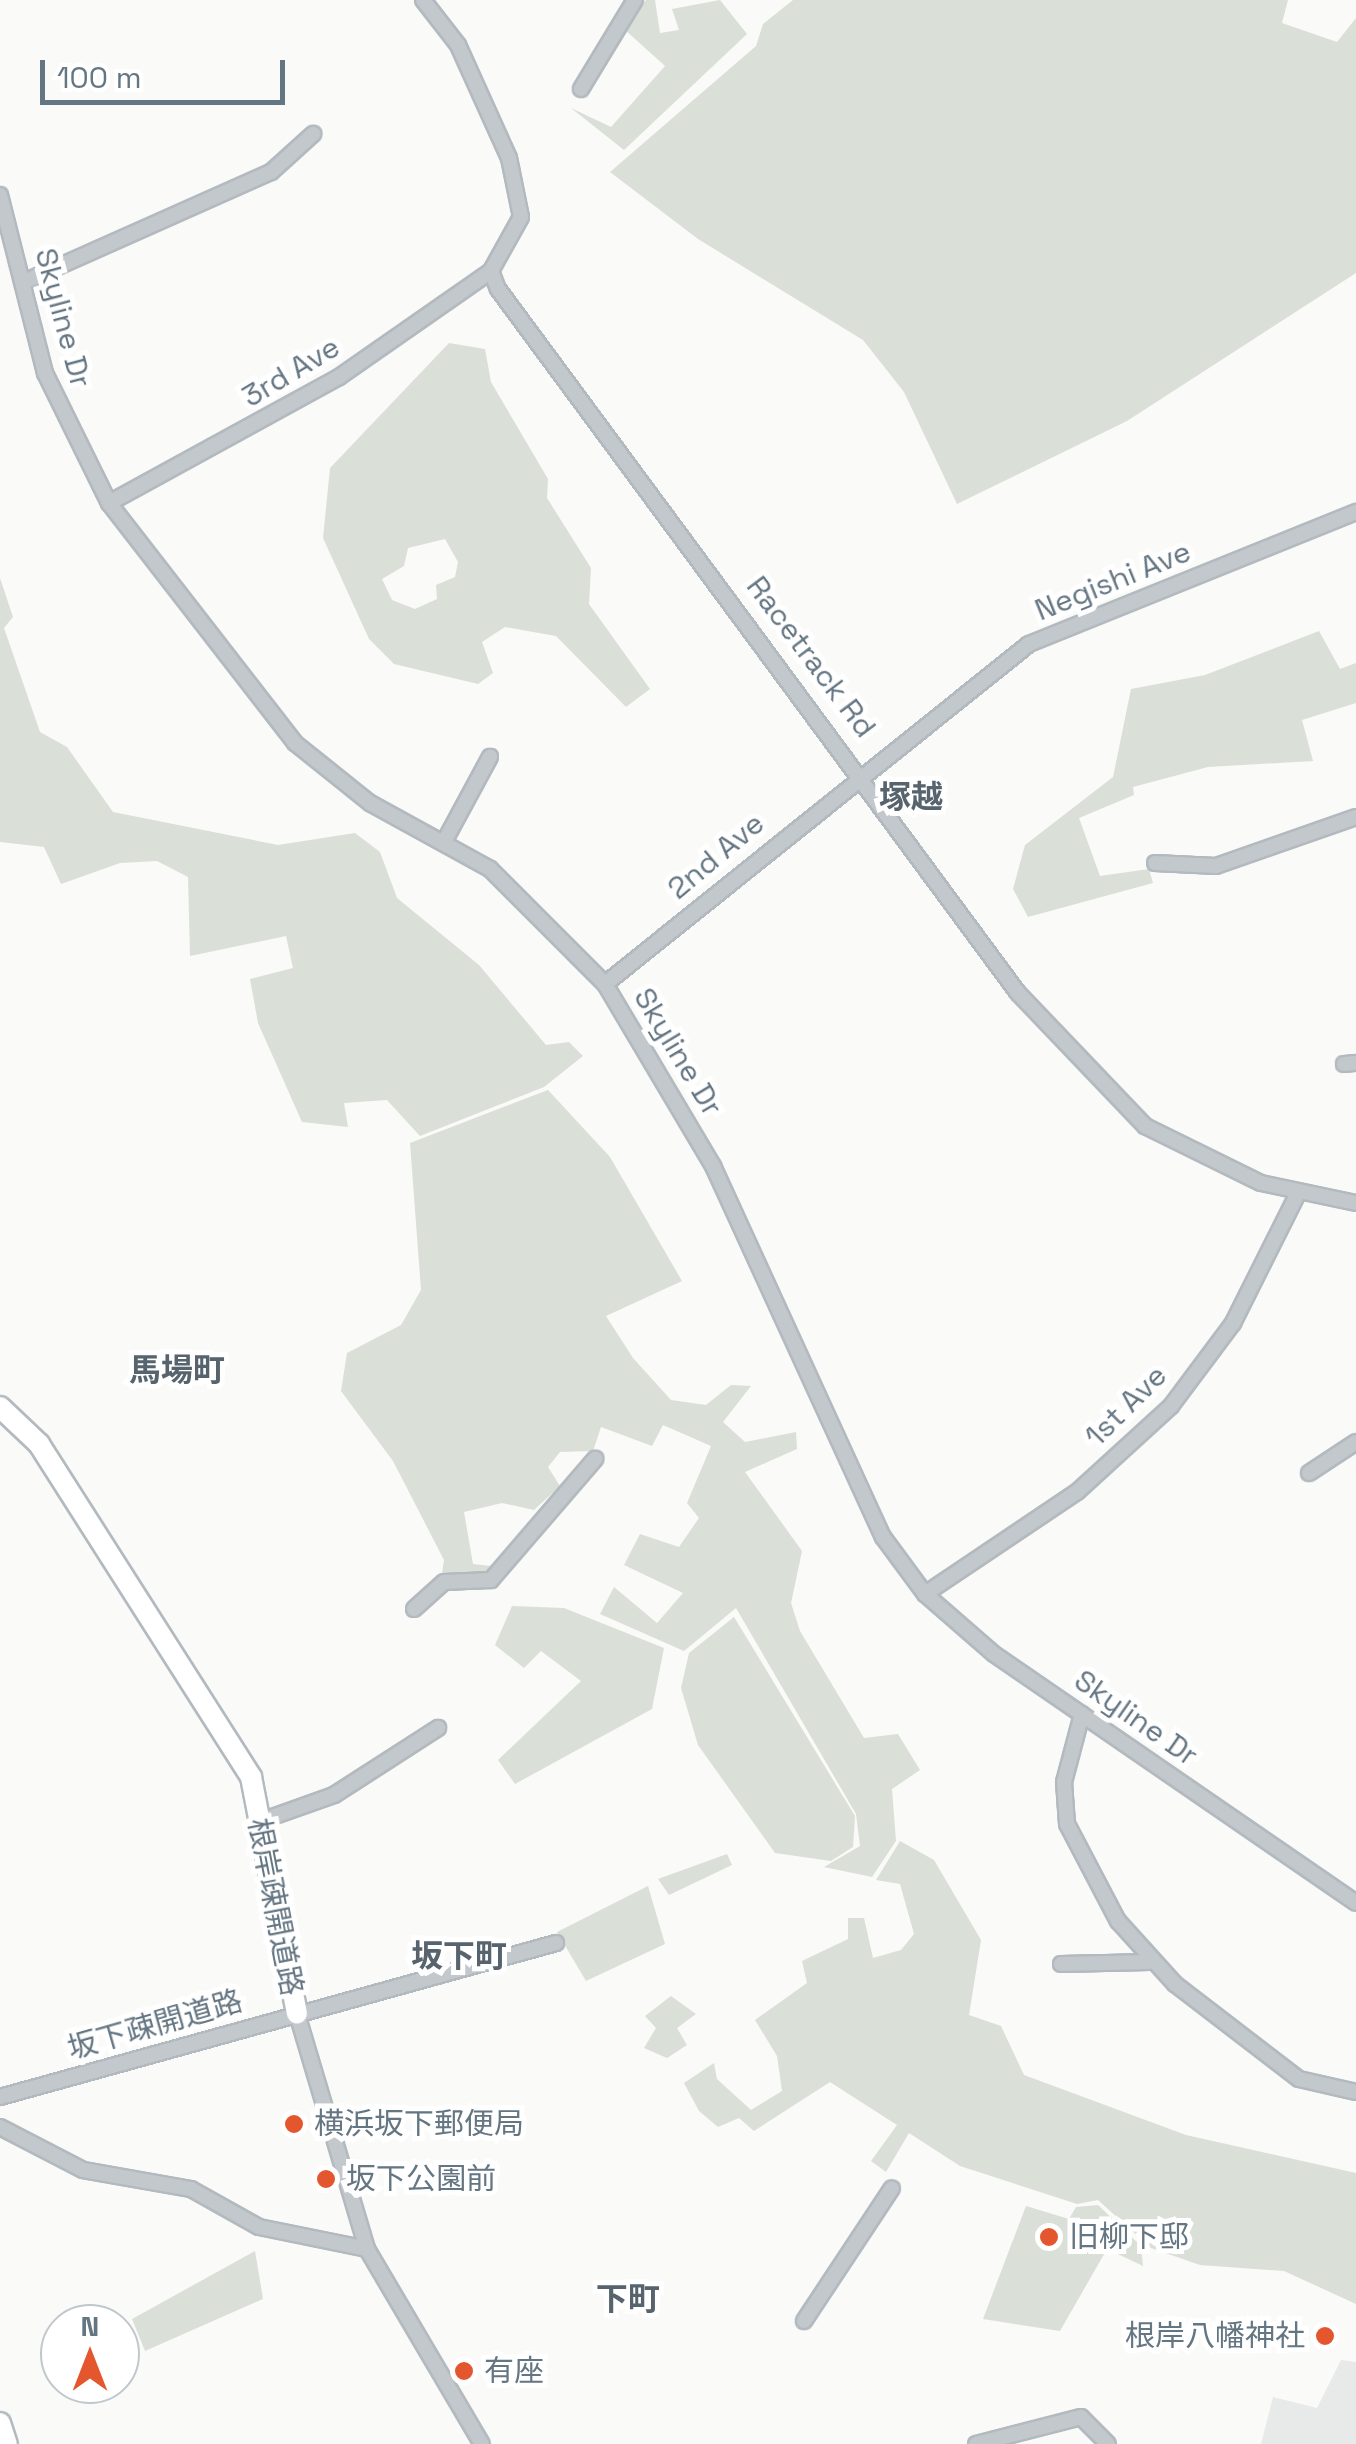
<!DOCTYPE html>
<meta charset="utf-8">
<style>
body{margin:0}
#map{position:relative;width:1356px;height:2444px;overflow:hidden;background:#fafaf8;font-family:"Space Grotesk","Noto Sans JP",sans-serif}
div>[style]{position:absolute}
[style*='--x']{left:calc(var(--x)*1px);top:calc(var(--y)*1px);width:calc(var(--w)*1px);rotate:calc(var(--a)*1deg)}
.built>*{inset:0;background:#e8e9e9}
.green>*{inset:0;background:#dadfd7}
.roads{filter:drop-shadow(2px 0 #b3babf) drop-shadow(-2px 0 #b3babf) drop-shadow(0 2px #b3babf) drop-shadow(0 -2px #b3babf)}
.street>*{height:14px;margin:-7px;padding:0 7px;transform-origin:7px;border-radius:7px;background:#c3c8cc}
.secondary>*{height:20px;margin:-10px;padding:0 10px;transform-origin:10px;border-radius:10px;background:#fff}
.dots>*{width:28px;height:28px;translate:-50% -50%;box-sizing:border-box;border:5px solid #fff;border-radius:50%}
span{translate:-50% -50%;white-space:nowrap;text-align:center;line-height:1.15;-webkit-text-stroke:10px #fff;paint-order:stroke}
.street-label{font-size:30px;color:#657683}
.poi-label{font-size:30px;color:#657683}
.left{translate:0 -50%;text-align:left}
.right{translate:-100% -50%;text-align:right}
.neighbourhood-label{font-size:32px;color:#57646e;font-weight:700}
.north{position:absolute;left:40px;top:2304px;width:100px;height:100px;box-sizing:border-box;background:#fff;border:2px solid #c1c8cd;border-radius:50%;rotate:0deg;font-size:28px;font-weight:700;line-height:40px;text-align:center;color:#657683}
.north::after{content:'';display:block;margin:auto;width:35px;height:45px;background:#e4572e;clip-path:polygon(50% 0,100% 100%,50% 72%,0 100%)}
.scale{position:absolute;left:40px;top:60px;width:245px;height:45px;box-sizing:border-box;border:5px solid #657683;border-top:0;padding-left:12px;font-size:30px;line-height:35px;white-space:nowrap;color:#657683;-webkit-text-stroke:8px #fff;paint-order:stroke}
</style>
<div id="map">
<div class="built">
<div style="clip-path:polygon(1341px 2360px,1356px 2362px,1356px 2444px,1261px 2444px,1273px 2397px,1317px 2408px)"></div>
</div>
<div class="green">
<div style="clip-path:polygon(646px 0,655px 0,660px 33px,679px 30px,672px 9px,720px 0,747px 34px,624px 150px,571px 108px,611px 127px,665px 66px,624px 29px)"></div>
<div style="clip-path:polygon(793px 0,1288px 0,1282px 23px,1337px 42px,1356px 18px,1356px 273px,1127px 421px,957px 504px,904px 392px,863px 340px,698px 239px,610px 172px,756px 46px,763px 24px)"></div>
<div style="clip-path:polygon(evenodd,449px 343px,485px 349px,491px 382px,548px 479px,547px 498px,591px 568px,589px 604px,650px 689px,626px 707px,556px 636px,505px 627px,482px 642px,493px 673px,478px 684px,394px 664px,369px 639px,323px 538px,330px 468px,449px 343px,445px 539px,458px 562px,455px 577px,436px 585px,437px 599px,415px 609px,392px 600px,382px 579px,404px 566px,408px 548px,445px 539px)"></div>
<div style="clip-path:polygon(0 578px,13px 617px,4px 628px,40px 732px,67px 747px,113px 812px,278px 845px,355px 833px,380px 852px,397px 898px,479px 965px,546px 1045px,569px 1042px,583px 1056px,544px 1087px,420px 1136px,387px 1100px,344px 1103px,348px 1127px,302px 1122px,258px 1023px,250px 979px,293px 968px,286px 936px,190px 956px,188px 877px,157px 861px,120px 863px,61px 884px,44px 847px,0 842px)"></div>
<div style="clip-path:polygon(1319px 631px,1340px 669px,1356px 663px,1356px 703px,1302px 720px,1313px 761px,1208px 767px,1133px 787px,1134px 795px,1079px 818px,1100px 876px,1149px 869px,1153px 883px,1028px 917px,1013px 889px,1025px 845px,1113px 777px,1131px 689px,1205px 675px)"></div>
<div style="clip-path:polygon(548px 1090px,610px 1157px,682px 1281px,606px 1316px,633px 1358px,671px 1400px,706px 1405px,731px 1385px,751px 1386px,723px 1422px,745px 1442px,796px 1432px,797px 1449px,745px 1472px,802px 1551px,791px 1603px,800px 1631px,864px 1738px,898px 1734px,920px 1770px,892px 1789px,896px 1841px,872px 1877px,824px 1867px,860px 1846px,856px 1814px,736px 1608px,684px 1651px,600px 1614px,614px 1587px,657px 1623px,683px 1593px,624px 1565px,640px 1534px,679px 1547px,699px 1518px,687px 1503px,711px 1446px,663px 1425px,652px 1446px,601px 1427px,593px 1451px,560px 1452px,548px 1467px,560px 1486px,534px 1510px,502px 1503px,464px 1512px,473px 1564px,501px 1567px,480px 1580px,441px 1579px,444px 1560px,393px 1461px,341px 1391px,347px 1353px,401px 1325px,421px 1290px,410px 1143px)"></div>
<div style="clip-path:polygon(512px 1606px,564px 1608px,664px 1648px,652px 1709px,515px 1784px,498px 1760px,581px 1681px,541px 1651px,524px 1668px,495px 1645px)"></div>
<div style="clip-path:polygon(734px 1617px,855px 1816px,853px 1847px,831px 1861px,775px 1853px,698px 1745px,681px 1688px,689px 1653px)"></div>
<div style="clip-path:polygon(900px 1841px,934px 1860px,981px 1940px,969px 2015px,1001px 2026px,1024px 2075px,1186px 2135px,1356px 2173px,1356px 2304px,1284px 2271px,1200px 2265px,1151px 2248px,1098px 2200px,1077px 2204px,960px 2166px,909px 2133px,886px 2172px,871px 2161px,897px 2125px,830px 2082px,754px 2131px,739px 2118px,718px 2127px,699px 2111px,684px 2083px,714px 2063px,717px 2079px,751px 2110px,782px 2091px,777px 2056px,755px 2020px,807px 1983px,802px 1961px,848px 1939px,848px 1918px,864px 1918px,873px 1958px,901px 1950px,914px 1934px,900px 1884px,876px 1880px)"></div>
<div style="clip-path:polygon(727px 1854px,732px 1865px,669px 1895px,658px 1879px)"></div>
<div style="clip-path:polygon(648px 1886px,665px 1944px,586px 1981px,557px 1932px)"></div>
<div style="clip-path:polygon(671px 1996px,696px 2014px,677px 2028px,687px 2045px,667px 2058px,644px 2048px,656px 2028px,645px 2016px)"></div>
<div style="clip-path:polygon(1098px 2205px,1141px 2246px,1143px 2266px,1107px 2249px,1060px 2331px,983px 2319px,1026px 2206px,1069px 2219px,1076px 2207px)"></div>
<div style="clip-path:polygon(255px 2251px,263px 2299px,145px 2351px,132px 2319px)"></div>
</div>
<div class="roads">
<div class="street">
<div style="--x:423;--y:0;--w:57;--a:52.1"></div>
<div style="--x:458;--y:45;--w:124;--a:65.7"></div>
<div style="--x:509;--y:158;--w:60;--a:78.5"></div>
<div style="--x:521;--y:217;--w:62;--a:119.1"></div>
<div style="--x:491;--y:271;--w:19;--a:69"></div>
<div style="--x:498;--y:289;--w:875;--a:53.55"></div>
<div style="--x:1018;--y:993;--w:184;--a:46.3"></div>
<div style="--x:1145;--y:1126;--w:129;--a:26.2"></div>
<div style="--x:1261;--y:1183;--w:97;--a:11.9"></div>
<div style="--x:581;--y:89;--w:104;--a:-58.8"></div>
<div style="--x:0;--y:195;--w:184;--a:75.8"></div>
<div style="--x:45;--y:373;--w:145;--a:63.8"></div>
<div style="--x:109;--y:503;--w:304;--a:52.2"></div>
<div style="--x:295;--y:743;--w:96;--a:38.7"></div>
<div style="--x:370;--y:803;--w:137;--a:28.8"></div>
<div style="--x:490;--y:869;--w:163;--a:45"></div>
<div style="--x:605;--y:984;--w:212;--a:59.3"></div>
<div style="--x:713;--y:1166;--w:408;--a:65.4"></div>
<div style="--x:883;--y:1537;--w:71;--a:53.6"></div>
<div style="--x:925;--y:1594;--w:91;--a:41"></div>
<div style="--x:994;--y:1654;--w:439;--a:34.5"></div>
<div style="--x:26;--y:281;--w:268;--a:-24"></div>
<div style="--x:271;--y:172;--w:57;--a:-42.1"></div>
<div style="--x:109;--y:503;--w:262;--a:-28.7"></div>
<div style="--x:339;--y:377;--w:185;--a:-34.9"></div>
<div style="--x:444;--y:842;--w:97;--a:-61.6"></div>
<div style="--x:1155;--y:863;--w:61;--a:2.8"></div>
<div style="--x:1216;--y:866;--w:148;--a:-19.3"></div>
<div style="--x:605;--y:984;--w:543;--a:-38.73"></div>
<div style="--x:1029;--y:644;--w:353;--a:-22"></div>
<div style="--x:1344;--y:1064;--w:12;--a:-5"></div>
<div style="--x:1309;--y:1473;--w:56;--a:-33.4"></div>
<div style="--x:925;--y:1594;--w:184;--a:-33.9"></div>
<div style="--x:1078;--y:1491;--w:126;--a:-42.4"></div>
<div style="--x:1171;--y:1406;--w:104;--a:-53.2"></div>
<div style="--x:1233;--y:1323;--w:143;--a:-63.4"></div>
<div style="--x:414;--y:1609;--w:40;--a:-42"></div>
<div style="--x:444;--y:1582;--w:47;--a:-2.4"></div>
<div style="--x:491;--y:1580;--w:160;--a:-49.3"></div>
<div style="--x:1082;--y:1714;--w:70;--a:104.8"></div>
<div style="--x:1064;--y:1782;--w:42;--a:85.9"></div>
<div style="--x:1067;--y:1824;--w:110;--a:62.3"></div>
<div style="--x:1118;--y:1921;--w:85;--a:47.9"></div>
<div style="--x:1175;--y:1984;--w:156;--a:37.5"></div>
<div style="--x:1299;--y:2079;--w:58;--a:12.8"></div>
<div style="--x:258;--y:1822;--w:81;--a:-19.6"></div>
<div style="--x:334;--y:1795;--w:124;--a:-32.8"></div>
<div style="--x:1061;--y:1964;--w:88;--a:-1.3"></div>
<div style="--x:297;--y:2014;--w:245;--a:73.4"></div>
<div style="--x:367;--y:2249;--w:226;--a:59.5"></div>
<div style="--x:0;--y:2097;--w:577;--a:-15.48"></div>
<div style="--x:0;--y:2127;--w:93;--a:27.4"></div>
<div style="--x:83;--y:2170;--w:110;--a:10"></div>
<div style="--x:191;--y:2189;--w:78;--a:29.2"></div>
<div style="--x:259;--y:2227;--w:110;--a:11.5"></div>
<div style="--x:804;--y:2321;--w:159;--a:-56.5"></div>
<div style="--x:976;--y:2444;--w:108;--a:-14.4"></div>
<div style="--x:1081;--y:2417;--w:38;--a:45"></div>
</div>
<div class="secondary">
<div style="--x:0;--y:1407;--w:54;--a:43.5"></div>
<div style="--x:39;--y:1444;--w:395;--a:57.5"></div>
<div style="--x:251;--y:1777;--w:241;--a:79"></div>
<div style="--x:0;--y:2423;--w:22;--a:72"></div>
</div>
</div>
<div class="dots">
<div style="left:294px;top:2124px;background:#e4572e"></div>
<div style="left:326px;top:2179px;background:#e4572e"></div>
<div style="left:1049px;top:2237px;background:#e4572e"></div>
<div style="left:1325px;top:2336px;background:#e4572e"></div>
<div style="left:464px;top:2371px;background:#e4572e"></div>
</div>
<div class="street-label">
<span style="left:63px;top:318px;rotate:75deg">Skyline Dr</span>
<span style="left:291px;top:372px;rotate:-31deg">3rd Ave</span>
<span style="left:1113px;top:581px;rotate:-22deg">Negishi Ave</span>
<span style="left:811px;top:657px;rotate:53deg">Racetrack Rd</span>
<span style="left:716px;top:856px;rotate:-40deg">2nd Ave</span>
<span style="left:678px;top:1052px;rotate:59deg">Skyline Dr</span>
<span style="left:1126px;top:1406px;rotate:-45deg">1st Ave</span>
<span style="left:1136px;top:1718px;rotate:35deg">Skyline Dr</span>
<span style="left:275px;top:1907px;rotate:79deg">根岸疎開道路</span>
<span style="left:155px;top:2025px;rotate:-16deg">坂下疎開道路</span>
</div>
<div class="poi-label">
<span class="left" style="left:314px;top:2124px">横浜坂下郵便局</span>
<span class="left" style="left:346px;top:2179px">坂下公園前</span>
<span class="left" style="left:1069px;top:2237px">旧柳下邸</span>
<span class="right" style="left:1305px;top:2336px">根岸八幡神社</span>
<span class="left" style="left:484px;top:2371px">有座</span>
</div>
<div class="neighbourhood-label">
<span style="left:911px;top:797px">塚越</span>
<span style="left:177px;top:1370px">馬場町</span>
<span style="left:459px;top:1956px">坂下町</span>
<span style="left:628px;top:2299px">下町</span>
</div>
<div class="north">N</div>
<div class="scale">100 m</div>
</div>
